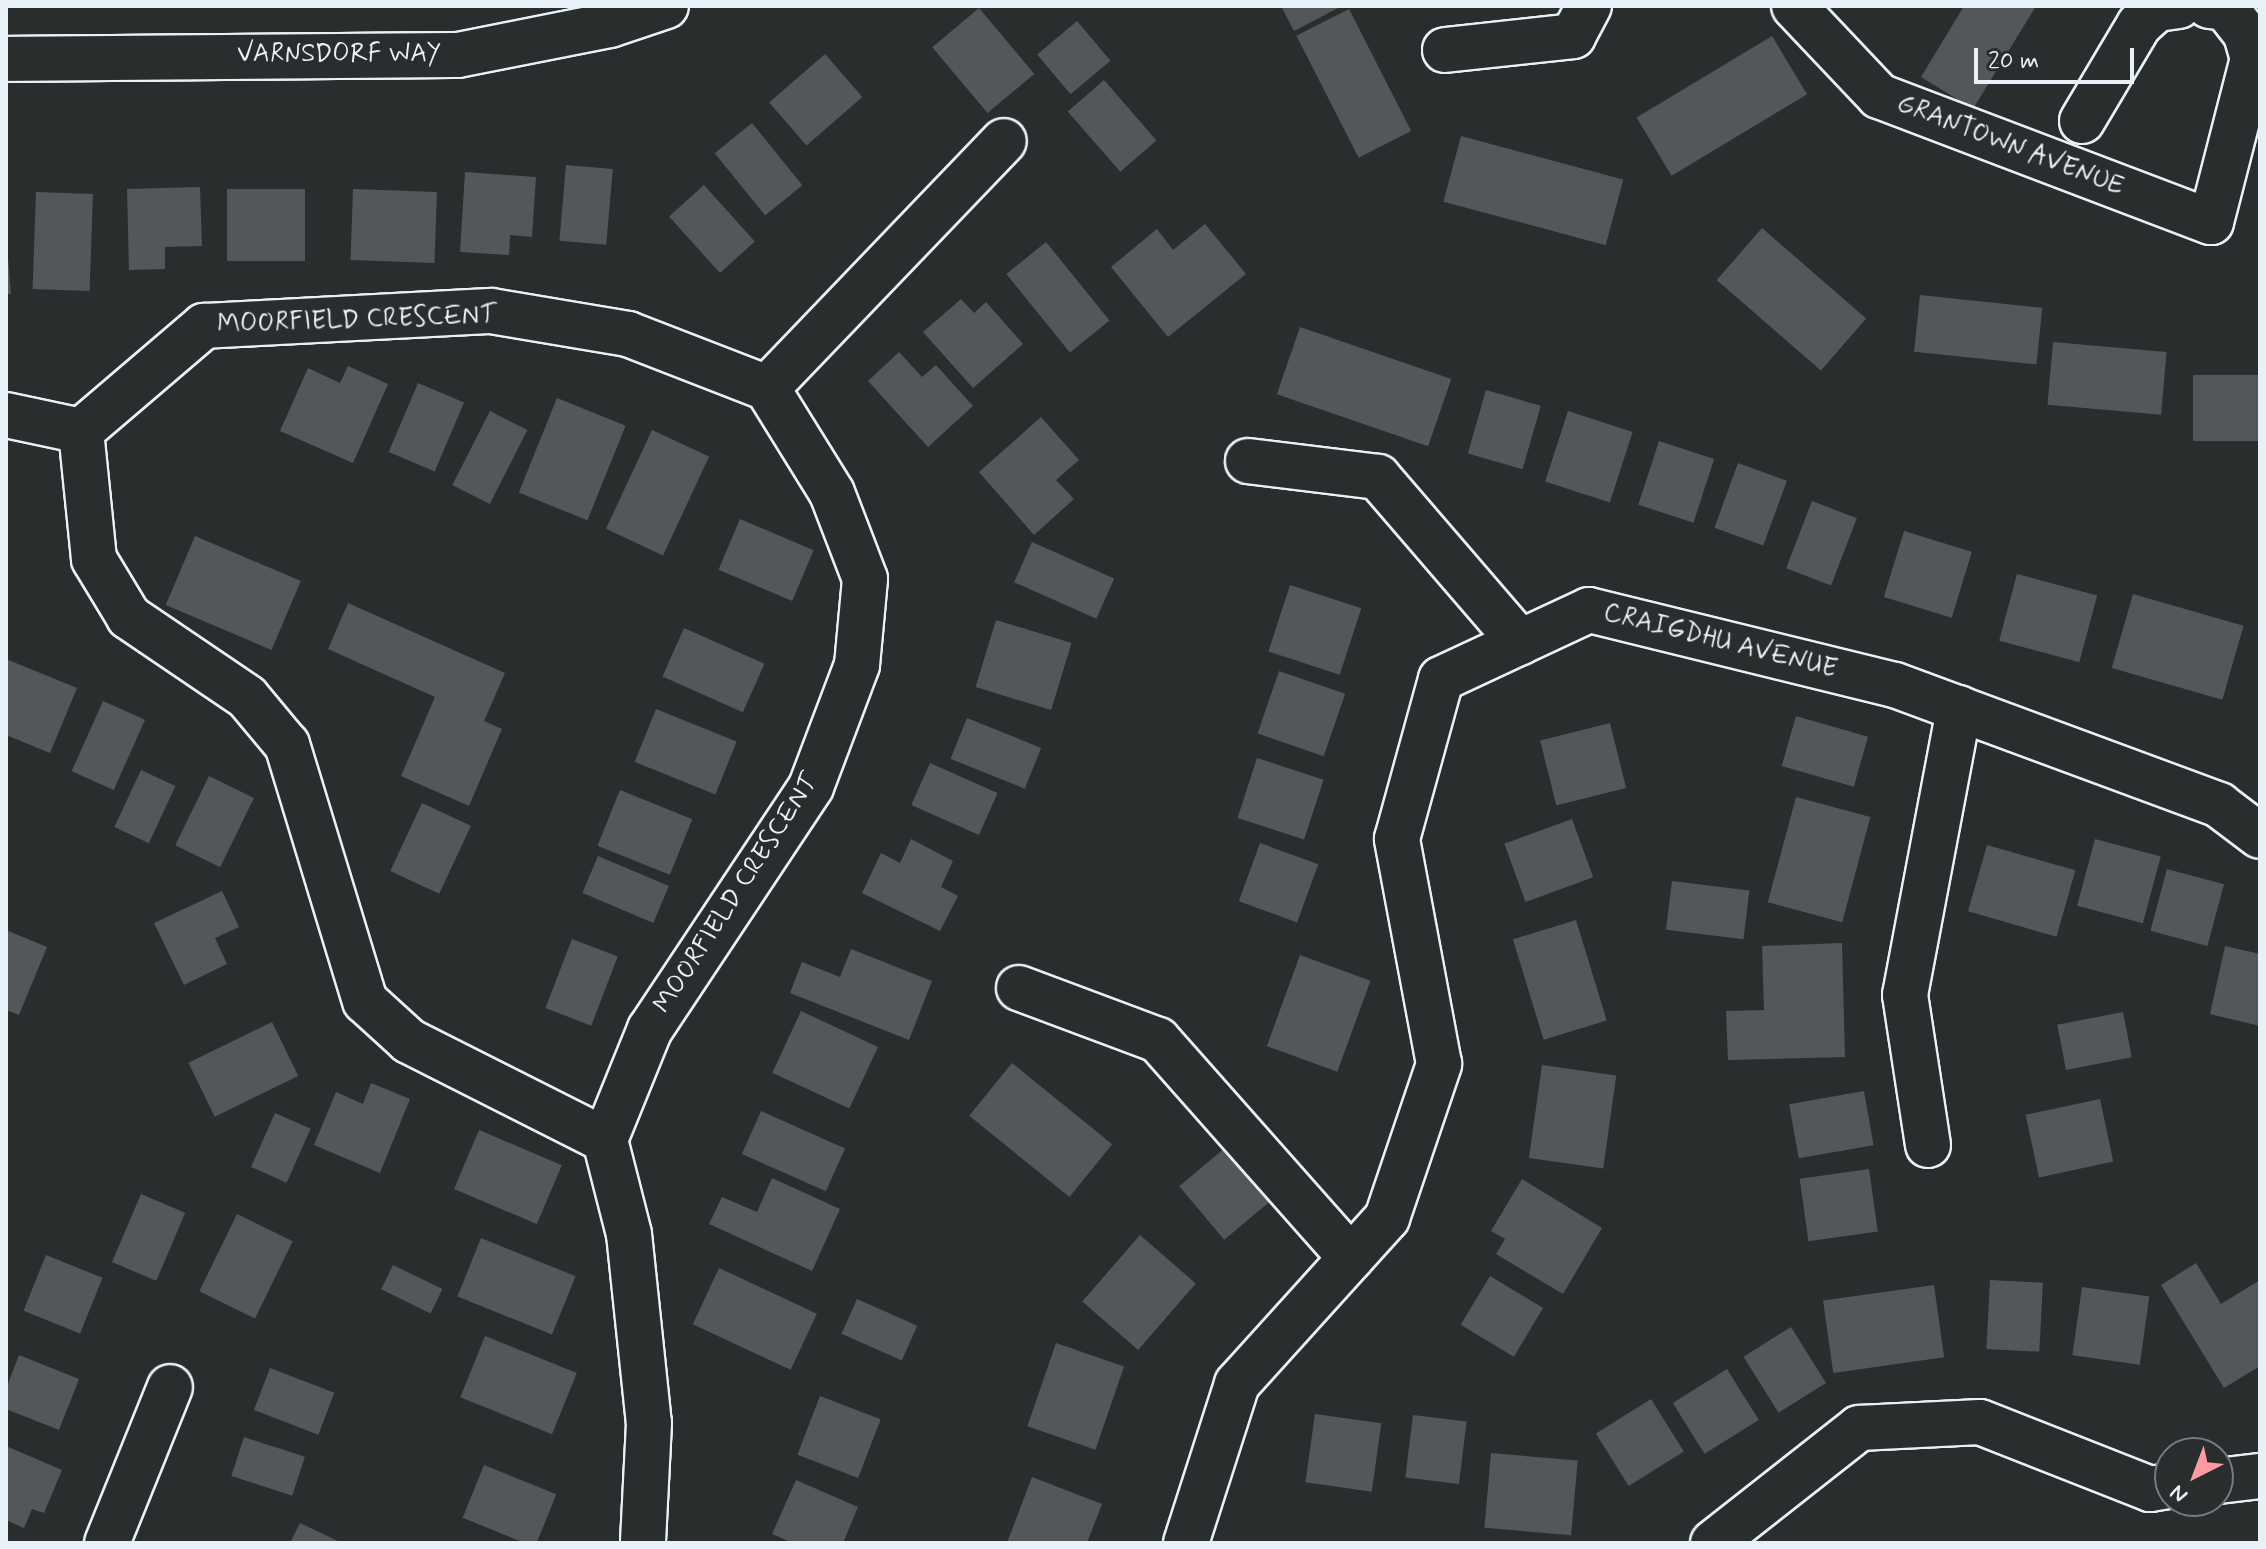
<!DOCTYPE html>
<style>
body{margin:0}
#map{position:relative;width:2266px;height:1549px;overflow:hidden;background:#2a2d2e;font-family:Mynerve,sans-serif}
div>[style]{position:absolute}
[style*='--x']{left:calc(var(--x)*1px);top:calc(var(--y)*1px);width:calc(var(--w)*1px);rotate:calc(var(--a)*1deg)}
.building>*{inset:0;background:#535759;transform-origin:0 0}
.roads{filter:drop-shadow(2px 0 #e8f1f8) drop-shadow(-2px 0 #e8f1f8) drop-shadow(0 2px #e8f1f8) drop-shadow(0 -2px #e8f1f8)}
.street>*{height:44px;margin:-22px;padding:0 22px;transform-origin:22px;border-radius:22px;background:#2a2d2e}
span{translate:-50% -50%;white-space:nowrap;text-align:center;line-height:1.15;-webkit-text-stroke:6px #2a2d2e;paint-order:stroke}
.street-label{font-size:26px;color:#e8f1f8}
.frame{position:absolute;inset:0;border:8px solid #e8f1f8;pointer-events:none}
.north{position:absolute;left:2154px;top:1437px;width:80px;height:80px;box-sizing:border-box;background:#2a2d2e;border:2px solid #767b7f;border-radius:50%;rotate:222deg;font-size:22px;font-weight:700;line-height:32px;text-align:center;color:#e8f1f8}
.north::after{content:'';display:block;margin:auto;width:28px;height:36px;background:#ff9aa2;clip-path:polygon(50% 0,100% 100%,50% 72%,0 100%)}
.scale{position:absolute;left:1974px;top:48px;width:160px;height:36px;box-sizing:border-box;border:4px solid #e8f1f8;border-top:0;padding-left:10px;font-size:24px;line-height:28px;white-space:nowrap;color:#e8f1f8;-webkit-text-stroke:6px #2a2d2e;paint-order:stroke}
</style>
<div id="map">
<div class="building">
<div style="clip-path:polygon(1281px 6px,1342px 6px,1294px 31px)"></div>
<div style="clip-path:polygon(1964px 6px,2036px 6px,1973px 109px,1921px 77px)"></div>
<div style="left:979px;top:8px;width:86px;height:61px;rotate:50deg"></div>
<div style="left:1349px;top:9px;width:137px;height:59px;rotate:63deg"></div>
<div style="left:1077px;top:21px;width:52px;height:52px;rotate:50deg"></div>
<div style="left:1772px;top:36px;width:68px;height:158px;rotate:59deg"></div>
<div style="left:825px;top:54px;width:57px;height:74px;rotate:49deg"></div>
<div style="left:1104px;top:80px;width:80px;height:48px;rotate:49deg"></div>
<div style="left:752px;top:123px;width:80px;height:48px;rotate:51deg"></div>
<div style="left:1461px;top:136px;width:168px;height:68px;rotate:15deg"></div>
<div style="left:566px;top:165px;width:47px;height:76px;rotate:5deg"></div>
<div style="clip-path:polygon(465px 172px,536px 177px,532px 237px,510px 235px,509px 255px,460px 252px)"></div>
<div style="left:704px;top:185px;width:76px;height:47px;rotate:48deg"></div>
<div style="clip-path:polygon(200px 187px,202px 246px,165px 247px,165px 269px,129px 270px,127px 189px)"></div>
<div style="left:227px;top:189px;width:78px;height:72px"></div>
<div style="left:353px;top:189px;width:84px;height:71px;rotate:2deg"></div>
<div style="left:36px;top:192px;width:57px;height:97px;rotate:2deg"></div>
<div style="clip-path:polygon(1205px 224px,1246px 274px,1168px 337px,1111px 267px,1157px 229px,1173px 250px)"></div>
<div style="left:1762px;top:228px;width:138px;height:69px;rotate:41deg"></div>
<div style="clip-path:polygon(6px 232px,11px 294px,6px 294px)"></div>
<div style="left:1046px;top:242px;width:101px;height:51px;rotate:51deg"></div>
<div style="left:1920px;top:295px;width:123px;height:57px;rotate:6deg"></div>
<div style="clip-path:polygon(961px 299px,974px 313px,986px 302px,1023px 344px,973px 388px,923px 332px)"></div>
<div style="left:1300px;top:327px;width:160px;height:71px;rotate:19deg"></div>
<div style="left:2053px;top:342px;width:114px;height:63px;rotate:5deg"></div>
<div style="clip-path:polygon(899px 352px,922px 377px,936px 365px,973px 406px,928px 447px,868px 381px)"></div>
<div style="clip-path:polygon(348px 366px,388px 384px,353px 463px,280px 431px,308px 368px,340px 383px)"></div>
<div style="left:2260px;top:375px;width:66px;height:67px;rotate:90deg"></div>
<div style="left:418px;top:383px;width:50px;height:75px;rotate:23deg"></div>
<div style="left:1486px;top:390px;width:57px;height:66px;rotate:16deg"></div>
<div style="left:557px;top:398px;width:74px;height:102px;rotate:22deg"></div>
<div style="left:490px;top:411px;width:42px;height:83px;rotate:27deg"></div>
<div style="left:1568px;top:411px;width:68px;height:74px;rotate:18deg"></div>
<div style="clip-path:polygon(1041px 417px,1079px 460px,1056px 480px,1074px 499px,1034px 535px,979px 472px)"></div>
<div style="left:652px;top:430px;width:63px;height:109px;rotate:25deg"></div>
<div style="left:1659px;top:441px;width:58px;height:67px;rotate:18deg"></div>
<div style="left:1738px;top:463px;width:52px;height:69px;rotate:20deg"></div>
<div style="left:1812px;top:501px;width:48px;height:72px;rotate:21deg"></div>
<div style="left:740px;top:519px;width:80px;height:55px;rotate:23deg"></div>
<div style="left:1904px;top:531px;width:71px;height:69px;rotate:17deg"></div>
<div style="left:195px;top:536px;width:115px;height:75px;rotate:23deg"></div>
<div style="left:1032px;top:542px;width:90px;height:44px;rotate:24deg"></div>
<div style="left:2017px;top:574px;width:83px;height:69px;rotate:15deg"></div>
<div style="left:1290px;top:585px;width:75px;height:70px;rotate:18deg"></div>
<div style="left:2133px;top:594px;width:115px;height:77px;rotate:16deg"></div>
<div style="clip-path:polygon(348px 603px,505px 673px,484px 721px,502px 729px,469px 806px,401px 776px,435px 697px,328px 649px)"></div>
<div style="left:996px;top:620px;width:79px;height:70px;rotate:17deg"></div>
<div style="left:684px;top:628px;width:88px;height:53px;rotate:24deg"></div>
<div style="clip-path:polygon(6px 659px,77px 688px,50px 753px,6px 735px)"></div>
<div style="left:1279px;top:671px;width:70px;height:66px;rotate:19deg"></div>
<div style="left:103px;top:701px;width:46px;height:77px;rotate:24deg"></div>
<div style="left:656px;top:709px;width:87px;height:57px;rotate:22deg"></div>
<div style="left:1796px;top:716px;width:75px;height:52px;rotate:16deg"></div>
<div style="left:967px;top:718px;width:80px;height:44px;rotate:22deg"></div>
<div style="left:1610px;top:723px;width:67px;height:72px;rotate:76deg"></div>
<div style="left:1257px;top:758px;width:70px;height:63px;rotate:18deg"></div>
<div style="left:930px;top:763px;width:74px;height:46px;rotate:24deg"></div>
<div style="left:141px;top:770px;width:38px;height:63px;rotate:25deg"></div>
<div style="left:209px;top:776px;width:50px;height:77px;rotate:26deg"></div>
<div style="left:620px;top:790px;width:78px;height:60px;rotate:22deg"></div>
<div style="left:1796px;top:797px;width:77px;height:109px;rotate:15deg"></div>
<div style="left:422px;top:803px;width:54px;height:75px;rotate:25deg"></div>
<div style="left:1572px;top:819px;width:62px;height:72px;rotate:70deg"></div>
<div style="clip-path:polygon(911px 839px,953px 861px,941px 887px,958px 896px,940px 931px,862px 893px,881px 853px,900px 863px)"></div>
<div style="left:2095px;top:839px;width:68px;height:69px;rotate:15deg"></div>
<div style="left:1260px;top:843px;width:62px;height:62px;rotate:20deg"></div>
<div style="left:1987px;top:845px;width:92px;height:69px;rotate:16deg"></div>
<div style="left:598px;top:856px;width:77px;height:40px;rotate:23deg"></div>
<div style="left:2167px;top:869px;width:59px;height:64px;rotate:15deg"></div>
<div style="left:1672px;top:881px;width:78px;height:49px;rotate:7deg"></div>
<div style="clip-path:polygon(222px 891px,239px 927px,215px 938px,227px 964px,184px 985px,154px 923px)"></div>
<div style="left:1576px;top:920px;width:105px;height:66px;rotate:73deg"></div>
<div style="clip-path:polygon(6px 930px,47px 947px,19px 1015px,6px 1010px)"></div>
<div style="left:572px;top:939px;width:49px;height:74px;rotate:21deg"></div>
<div style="clip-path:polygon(1842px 943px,1845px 1057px,1728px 1060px,1726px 1011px,1764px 1010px,1762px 946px)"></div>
<div style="clip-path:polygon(2225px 946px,2260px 954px,2260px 1026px,2210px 1014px)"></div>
<div style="clip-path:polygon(851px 949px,932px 981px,909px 1040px,790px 993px,802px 962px,840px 977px)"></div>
<div style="left:1300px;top:955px;width:75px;height:97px;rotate:20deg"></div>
<div style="left:801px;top:1011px;width:85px;height:68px;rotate:25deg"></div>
<div style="left:2123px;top:1012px;width:46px;height:67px;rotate:79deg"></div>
<div style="left:272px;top:1022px;width:60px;height:93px;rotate:64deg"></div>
<div style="left:1012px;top:1063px;width:129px;height:68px;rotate:39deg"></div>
<div style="left:1542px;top:1065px;width:75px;height:94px;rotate:8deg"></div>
<div style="clip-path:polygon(371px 1083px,410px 1099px,380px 1173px,314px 1145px,336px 1092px,363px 1104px)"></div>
<div style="left:1864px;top:1091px;width:55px;height:76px;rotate:80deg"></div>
<div style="left:2100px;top:1099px;width:64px;height:76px;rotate:78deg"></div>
<div style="left:761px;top:1111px;width:92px;height:47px;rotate:24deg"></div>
<div style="left:275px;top:1113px;width:39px;height:59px;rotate:24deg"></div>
<div style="left:479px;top:1130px;width:90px;height:64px;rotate:23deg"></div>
<div style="left:1226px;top:1147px;width:70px;height:61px;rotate:50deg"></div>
<div style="left:1869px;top:1169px;width:63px;height:70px;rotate:82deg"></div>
<div style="clip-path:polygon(772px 1178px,840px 1209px,812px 1271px,709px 1224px,722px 1197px,757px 1212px)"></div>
<div style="clip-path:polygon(1522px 1179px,1602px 1228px,1563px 1294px,1496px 1254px,1505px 1239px,1491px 1231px)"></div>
<div style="left:141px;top:1194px;width:48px;height:74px;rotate:23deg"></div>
<div style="left:237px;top:1214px;width:62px;height:86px;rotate:26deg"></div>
<div style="left:1140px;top:1235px;width:74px;height:88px;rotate:41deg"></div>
<div style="left:481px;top:1238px;width:102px;height:63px;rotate:22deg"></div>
<div style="left:46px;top:1255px;width:61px;height:60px;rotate:22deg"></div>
<div style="clip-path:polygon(2196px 1263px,2221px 1304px,2260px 1280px,2260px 1366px,2224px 1388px,2161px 1285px)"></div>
<div style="left:393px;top:1265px;width:55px;height:27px;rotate:26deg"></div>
<div style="left:719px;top:1268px;width:108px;height:62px;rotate:25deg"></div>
<div style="left:1490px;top:1276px;width:62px;height:57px;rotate:31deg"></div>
<div style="left:1990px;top:1280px;width:53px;height:69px;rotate:3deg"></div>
<div style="left:1934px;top:1285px;width:73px;height:112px;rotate:82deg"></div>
<div style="left:2082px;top:1287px;width:68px;height:69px;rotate:8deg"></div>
<div style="left:857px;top:1299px;width:66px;height:38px;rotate:24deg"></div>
<div style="left:1791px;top:1327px;width:66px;height:56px;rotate:58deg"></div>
<div style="left:485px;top:1336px;width:99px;height:66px;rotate:22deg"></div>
<div style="left:1056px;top:1343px;width:72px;height:88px;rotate:19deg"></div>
<div style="clip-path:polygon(19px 1355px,79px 1379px,59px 1430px,6px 1409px,6px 1389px)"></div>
<div style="left:270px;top:1368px;width:69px;height:45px;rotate:21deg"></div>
<div style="left:1727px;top:1369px;width:60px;height:64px;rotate:58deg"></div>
<div style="left:820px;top:1396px;width:65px;height:63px;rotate:21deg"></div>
<div style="left:1651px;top:1399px;width:62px;height:65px;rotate:58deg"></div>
<div style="left:1315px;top:1414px;width:67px;height:69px;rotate:8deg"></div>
<div style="left:1413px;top:1415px;width:54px;height:63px;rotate:7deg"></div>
<div style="left:244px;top:1437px;width:64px;height:41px;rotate:18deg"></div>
<div style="clip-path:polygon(6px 1446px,62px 1470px,44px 1513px,32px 1509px,24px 1528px,6px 1520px)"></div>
<div style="left:1491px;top:1453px;width:87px;height:75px;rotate:5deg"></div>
<div style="left:484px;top:1465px;width:78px;height:57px;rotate:22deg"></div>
<div style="clip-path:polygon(1032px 1477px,1102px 1504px,1087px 1543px,1007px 1543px)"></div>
<div style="clip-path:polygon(796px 1480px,858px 1507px,843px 1543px,793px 1543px,772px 1534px)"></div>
<div style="clip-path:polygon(300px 1523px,342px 1543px,290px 1543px)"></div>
</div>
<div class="roads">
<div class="street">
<div style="--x:1794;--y:6;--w:124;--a:46.6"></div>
<div style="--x:1879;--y:96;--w:355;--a:20.8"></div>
<div style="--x:2211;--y:222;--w:168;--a:-75.6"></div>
<div style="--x:2253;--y:59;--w:26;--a:-106"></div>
<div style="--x:2246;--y:34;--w:33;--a:-128"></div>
<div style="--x:2226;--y:8;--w:17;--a:-173"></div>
<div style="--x:1445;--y:50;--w:129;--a:-6.2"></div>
<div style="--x:1573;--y:36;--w:34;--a:-62"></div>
<div style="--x:6;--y:59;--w:452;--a:-0.5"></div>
<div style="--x:458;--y:55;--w:155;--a:-11.2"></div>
<div style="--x:610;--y:25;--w:59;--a:-18.7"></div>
<div style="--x:2082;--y:121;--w:112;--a:-59.3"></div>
<div style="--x:2139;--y:25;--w:24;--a:-42"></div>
<div style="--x:2157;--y:9;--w:22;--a:-8"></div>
<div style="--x:491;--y:311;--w:139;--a:9.5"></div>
<div style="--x:628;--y:334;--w:149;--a:21.2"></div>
<div style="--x:767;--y:388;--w:123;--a:58.2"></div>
<div style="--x:832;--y:493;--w:92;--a:69"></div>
<div style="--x:865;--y:579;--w:86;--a:95.3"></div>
<div style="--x:857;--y:665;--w:130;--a:110.7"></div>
<div style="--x:811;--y:787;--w:291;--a:123.6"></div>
<div style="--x:650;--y:1029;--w:120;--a:112.1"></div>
<div style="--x:605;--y:1140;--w:220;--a:-153.2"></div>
<div style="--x:409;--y:1041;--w:59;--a:-137.7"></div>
<div style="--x:365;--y:1001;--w:268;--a:-106.9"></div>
<div style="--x:287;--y:745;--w:62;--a:-129.8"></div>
<div style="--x:247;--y:697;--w:143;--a:-145.9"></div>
<div style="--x:129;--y:617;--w:68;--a:-121.1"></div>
<div style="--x:94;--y:559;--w:129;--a:-95.8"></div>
<div style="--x:81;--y:431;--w:162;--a:-40.5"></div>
<div style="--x:204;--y:326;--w:287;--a:-3"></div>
<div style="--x:767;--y:388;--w:342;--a:-46.2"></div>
<div style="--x:6;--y:415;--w:77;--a:12"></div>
<div style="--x:1248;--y:461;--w:131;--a:7"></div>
<div style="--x:1378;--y:477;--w:218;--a:49.3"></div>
<div style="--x:1019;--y:988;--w:148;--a:20.5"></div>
<div style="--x:1158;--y:1040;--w:291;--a:48.5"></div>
<div style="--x:605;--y:1140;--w:97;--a:75.7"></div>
<div style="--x:629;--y:1234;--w:190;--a:84"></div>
<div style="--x:649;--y:1423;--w:120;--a:92.9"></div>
<div style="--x:1928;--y:1145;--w:152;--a:-98.7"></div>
<div style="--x:1905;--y:995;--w:292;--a:-79.3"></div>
<div style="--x:2218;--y:1481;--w:42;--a:-6.8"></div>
<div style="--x:107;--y:1543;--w:168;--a:-68"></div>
<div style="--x:1186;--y:1543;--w:167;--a:-72.2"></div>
<div style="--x:1237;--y:1384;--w:224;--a:-47.9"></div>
<div style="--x:1387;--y:1218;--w:163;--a:-71.3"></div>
<div style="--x:1439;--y:1064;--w:229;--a:-100.6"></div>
<div style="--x:1397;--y:839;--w:166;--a:-74.6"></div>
<div style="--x:1441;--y:679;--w:163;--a:-25"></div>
<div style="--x:1589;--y:610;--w:315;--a:13.8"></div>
<div style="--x:1895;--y:685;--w:346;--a:20.3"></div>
<div style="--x:2219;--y:805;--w:51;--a:37.1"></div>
<div style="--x:1713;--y:1543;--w:186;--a:-38.2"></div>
<div style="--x:1859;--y:1428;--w:121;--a:-2.8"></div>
<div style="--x:1980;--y:1422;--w:183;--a:21.5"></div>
<div style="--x:2150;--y:1489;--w:20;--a:-9"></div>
</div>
</div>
<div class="street-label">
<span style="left:339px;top:55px">VARNSDORF WAY</span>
<span style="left:2010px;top:146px;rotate:21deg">GRANTOWN AVENUE</span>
<span style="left:357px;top:321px;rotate:-2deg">MOORFIELD CRESCENT</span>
<span style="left:1720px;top:642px;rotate:14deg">CRAIGDHU AVENUE</span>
<span style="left:737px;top:894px;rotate:-57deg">MOORFIELD CRESCENT</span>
</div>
<div class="frame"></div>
<div class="north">N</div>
<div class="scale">20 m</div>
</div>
